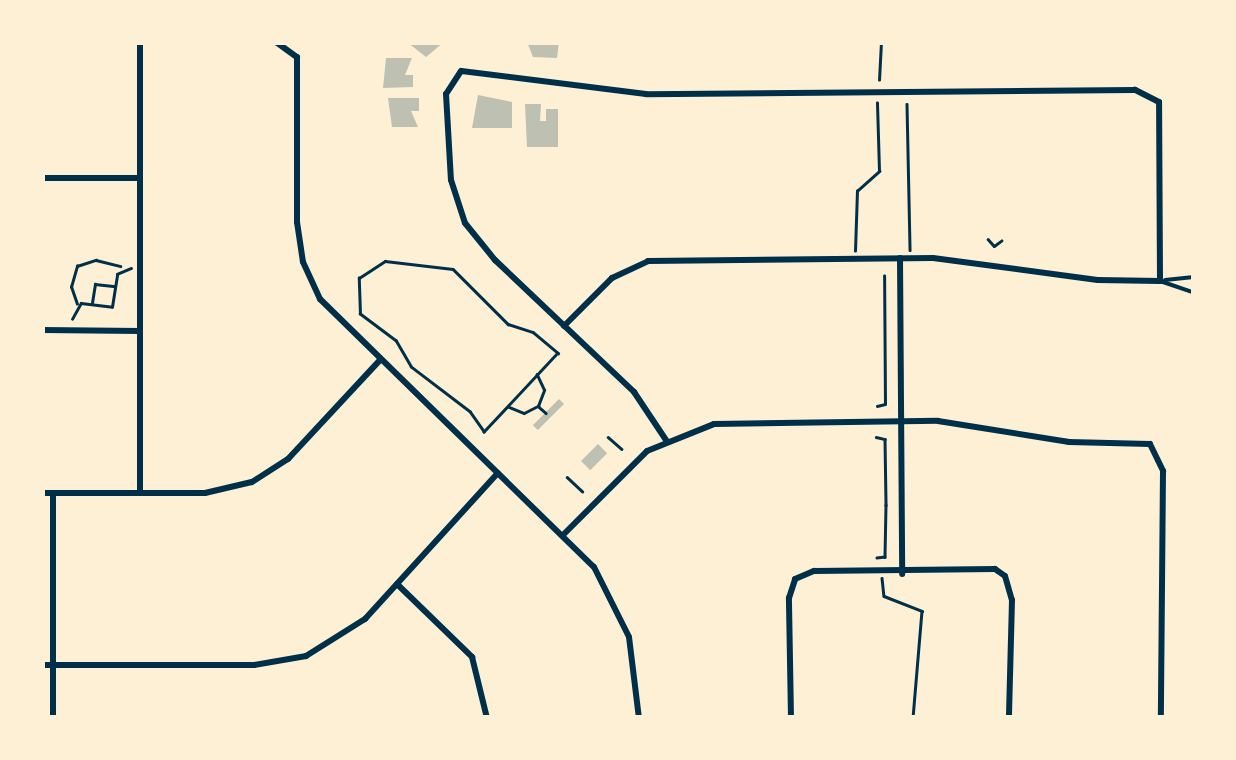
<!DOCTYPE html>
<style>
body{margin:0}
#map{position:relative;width:1236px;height:760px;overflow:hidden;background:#fdf0d5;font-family:Montserrat,sans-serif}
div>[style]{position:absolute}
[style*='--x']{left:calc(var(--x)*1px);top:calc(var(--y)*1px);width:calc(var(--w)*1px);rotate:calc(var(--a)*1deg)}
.building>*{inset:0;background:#bec0b2;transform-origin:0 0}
.path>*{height:2.5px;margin:-1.25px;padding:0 1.25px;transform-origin:1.25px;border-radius:1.25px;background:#003049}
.service>*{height:4px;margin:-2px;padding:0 2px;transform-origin:2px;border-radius:2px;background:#003049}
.minor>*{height:6px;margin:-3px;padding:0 3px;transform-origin:3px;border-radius:3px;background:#003049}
span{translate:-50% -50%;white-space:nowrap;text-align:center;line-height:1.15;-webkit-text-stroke:9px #fdf0d5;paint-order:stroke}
.frame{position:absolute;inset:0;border:45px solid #fdf0d5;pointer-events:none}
</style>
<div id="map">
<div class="building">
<div style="clip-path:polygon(407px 42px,444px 42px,426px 57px)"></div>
<div style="clip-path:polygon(527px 42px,559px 42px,557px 58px,533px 57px)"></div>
<div style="clip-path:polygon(386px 58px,412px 58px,405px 75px,413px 75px,413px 87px,383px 88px)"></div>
<div style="clip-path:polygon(478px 95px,512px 102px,512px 128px,472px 128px)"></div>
<div style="clip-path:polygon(388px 98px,419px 98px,419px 111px,411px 111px,418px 127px,392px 127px)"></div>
<div style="clip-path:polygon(525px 104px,541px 104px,540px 121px,546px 121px,546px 109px,558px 109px,558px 147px,527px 147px)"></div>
<div style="left:559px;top:399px;width:7px;height:37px;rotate:45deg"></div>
<div style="left:598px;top:444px;width:13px;height:24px;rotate:45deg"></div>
</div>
<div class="path">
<div style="--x:879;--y:80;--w:38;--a:-87"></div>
<div style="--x:907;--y:104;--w:146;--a:88.8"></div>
<div style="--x:988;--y:239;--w:9;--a:49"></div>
<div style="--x:994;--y:246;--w:9;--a:-36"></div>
<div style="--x:855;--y:251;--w:60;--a:-88.1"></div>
<div style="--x:857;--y:191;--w:30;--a:-42"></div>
<div style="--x:879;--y:171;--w:68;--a:-91.7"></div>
<div style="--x:385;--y:261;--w:68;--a:6.7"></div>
<div style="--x:453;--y:269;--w:78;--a:45"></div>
<div style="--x:508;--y:324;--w:26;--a:18"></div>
<div style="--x:533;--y:332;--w:33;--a:40"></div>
<div style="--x:558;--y:353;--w:108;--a:133.1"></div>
<div style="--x:484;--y:432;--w:24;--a:-125"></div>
<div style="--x:470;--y:412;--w:74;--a:-142.7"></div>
<div style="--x:411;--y:367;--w:30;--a:-120"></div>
<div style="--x:396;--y:341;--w:45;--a:-143.1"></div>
<div style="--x:360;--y:314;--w:36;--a:-92"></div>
<div style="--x:359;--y:278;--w:31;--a:-33"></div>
<div style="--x:92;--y:303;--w:19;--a:-81"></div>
<div style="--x:95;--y:284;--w:20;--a:6"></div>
<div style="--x:77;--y:304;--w:18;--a:-109"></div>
<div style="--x:71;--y:287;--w:22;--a:-74"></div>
<div style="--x:77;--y:266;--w:20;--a:-18"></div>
<div style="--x:96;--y:260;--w:25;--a:14"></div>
<div style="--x:72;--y:319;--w:18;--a:-61"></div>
<div style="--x:81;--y:303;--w:31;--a:7"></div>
<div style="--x:112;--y:307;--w:33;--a:-81"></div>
<div style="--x:117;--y:274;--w:15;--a:-23"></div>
<div style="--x:877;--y:406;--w:8;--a:-14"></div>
<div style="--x:885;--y:404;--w:128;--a:-90.4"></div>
<div style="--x:509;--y:407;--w:16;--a:22"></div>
<div style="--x:524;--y:413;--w:16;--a:-27"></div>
<div style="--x:538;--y:406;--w:17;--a:-69"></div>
<div style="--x:544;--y:390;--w:17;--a:-115"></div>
<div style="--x:539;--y:407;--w:9;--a:41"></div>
<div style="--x:608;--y:437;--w:18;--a:41"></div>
<div style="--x:876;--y:437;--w:9;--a:13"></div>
<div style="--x:885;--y:439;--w:66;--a:89.1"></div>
<div style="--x:886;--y:505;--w:52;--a:91.1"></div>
<div style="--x:885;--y:557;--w:8;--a:173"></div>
<div style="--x:567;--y:477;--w:21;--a:43"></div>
<div style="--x:882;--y:578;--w:18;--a:84"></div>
<div style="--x:884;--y:596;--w:41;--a:21.5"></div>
<div style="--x:922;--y:611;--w:107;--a:94.8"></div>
</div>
<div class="service">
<div style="--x:1165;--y:280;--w:29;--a:-6"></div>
<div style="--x:1160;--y:281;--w:36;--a:19"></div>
</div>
<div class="minor">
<div style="--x:276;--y:42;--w:26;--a:36"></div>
<div style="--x:297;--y:57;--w:165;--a:90"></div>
<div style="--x:297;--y:222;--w:40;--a:81.5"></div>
<div style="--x:303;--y:262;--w:41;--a:65.3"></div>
<div style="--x:320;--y:299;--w:383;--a:44.4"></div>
<div style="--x:594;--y:567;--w:78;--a:63.4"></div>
<div style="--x:629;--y:637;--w:82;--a:83"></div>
<div style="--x:42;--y:178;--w:98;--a:0"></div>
<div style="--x:900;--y:258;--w:316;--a:89.6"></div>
<div style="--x:564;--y:326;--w:68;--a:-45"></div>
<div style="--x:612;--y:278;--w:40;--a:-25"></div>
<div style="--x:648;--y:261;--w:285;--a:-0.6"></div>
<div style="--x:933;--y:258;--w:166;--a:7.6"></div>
<div style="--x:1098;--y:280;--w:62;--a:0.9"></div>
<div style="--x:1160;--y:281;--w:179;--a:-90.3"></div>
<div style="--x:1159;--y:102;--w:27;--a:-153"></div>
<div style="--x:1135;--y:90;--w:489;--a:179.5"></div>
<div style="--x:646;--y:94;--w:186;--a:-172.9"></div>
<div style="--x:461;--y:71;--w:27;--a:123"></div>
<div style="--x:446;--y:94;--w:86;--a:86.7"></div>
<div style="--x:451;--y:180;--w:45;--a:72"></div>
<div style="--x:465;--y:223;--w:48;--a:51"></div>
<div style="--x:495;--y:260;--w:192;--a:43.5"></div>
<div style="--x:634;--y:392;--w:58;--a:56.3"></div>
<div style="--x:42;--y:330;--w:98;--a:0.6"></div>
<div style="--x:42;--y:493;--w:163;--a:0"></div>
<div style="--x:205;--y:493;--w:48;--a:-13.2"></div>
<div style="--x:252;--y:482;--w:43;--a:-32.6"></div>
<div style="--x:288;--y:459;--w:134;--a:-47.1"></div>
<div style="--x:140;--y:493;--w:451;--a:-90"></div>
<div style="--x:564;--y:534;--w:117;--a:-45"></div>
<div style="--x:647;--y:451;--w:72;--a:-21.9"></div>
<div style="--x:714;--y:424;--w:224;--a:-0.8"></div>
<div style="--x:938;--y:421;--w:133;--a:9.1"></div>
<div style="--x:1069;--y:442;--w:81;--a:1.4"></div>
<div style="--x:1150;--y:444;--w:30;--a:64"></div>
<div style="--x:1163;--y:471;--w:247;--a:90.5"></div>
<div style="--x:397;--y:584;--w:105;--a:44.2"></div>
<div style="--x:472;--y:657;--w:63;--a:76.2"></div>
<div style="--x:42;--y:665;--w:212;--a:0"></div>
<div style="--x:254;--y:665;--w:53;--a:-9.8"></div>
<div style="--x:306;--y:656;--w:70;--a:-32.1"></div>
<div style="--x:365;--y:619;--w:197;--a:-47.7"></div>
<div style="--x:53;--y:718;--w:225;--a:-90"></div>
<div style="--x:791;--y:718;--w:120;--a:-91"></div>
<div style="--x:789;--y:598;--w:20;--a:-72"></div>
<div style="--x:795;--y:579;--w:21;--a:-23"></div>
<div style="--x:814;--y:571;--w:181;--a:-0.6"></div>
<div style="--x:995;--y:569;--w:12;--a:35"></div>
<div style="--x:1005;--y:576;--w:25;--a:74"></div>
<div style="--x:1012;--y:600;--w:118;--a:91.5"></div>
</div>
<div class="frame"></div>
</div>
